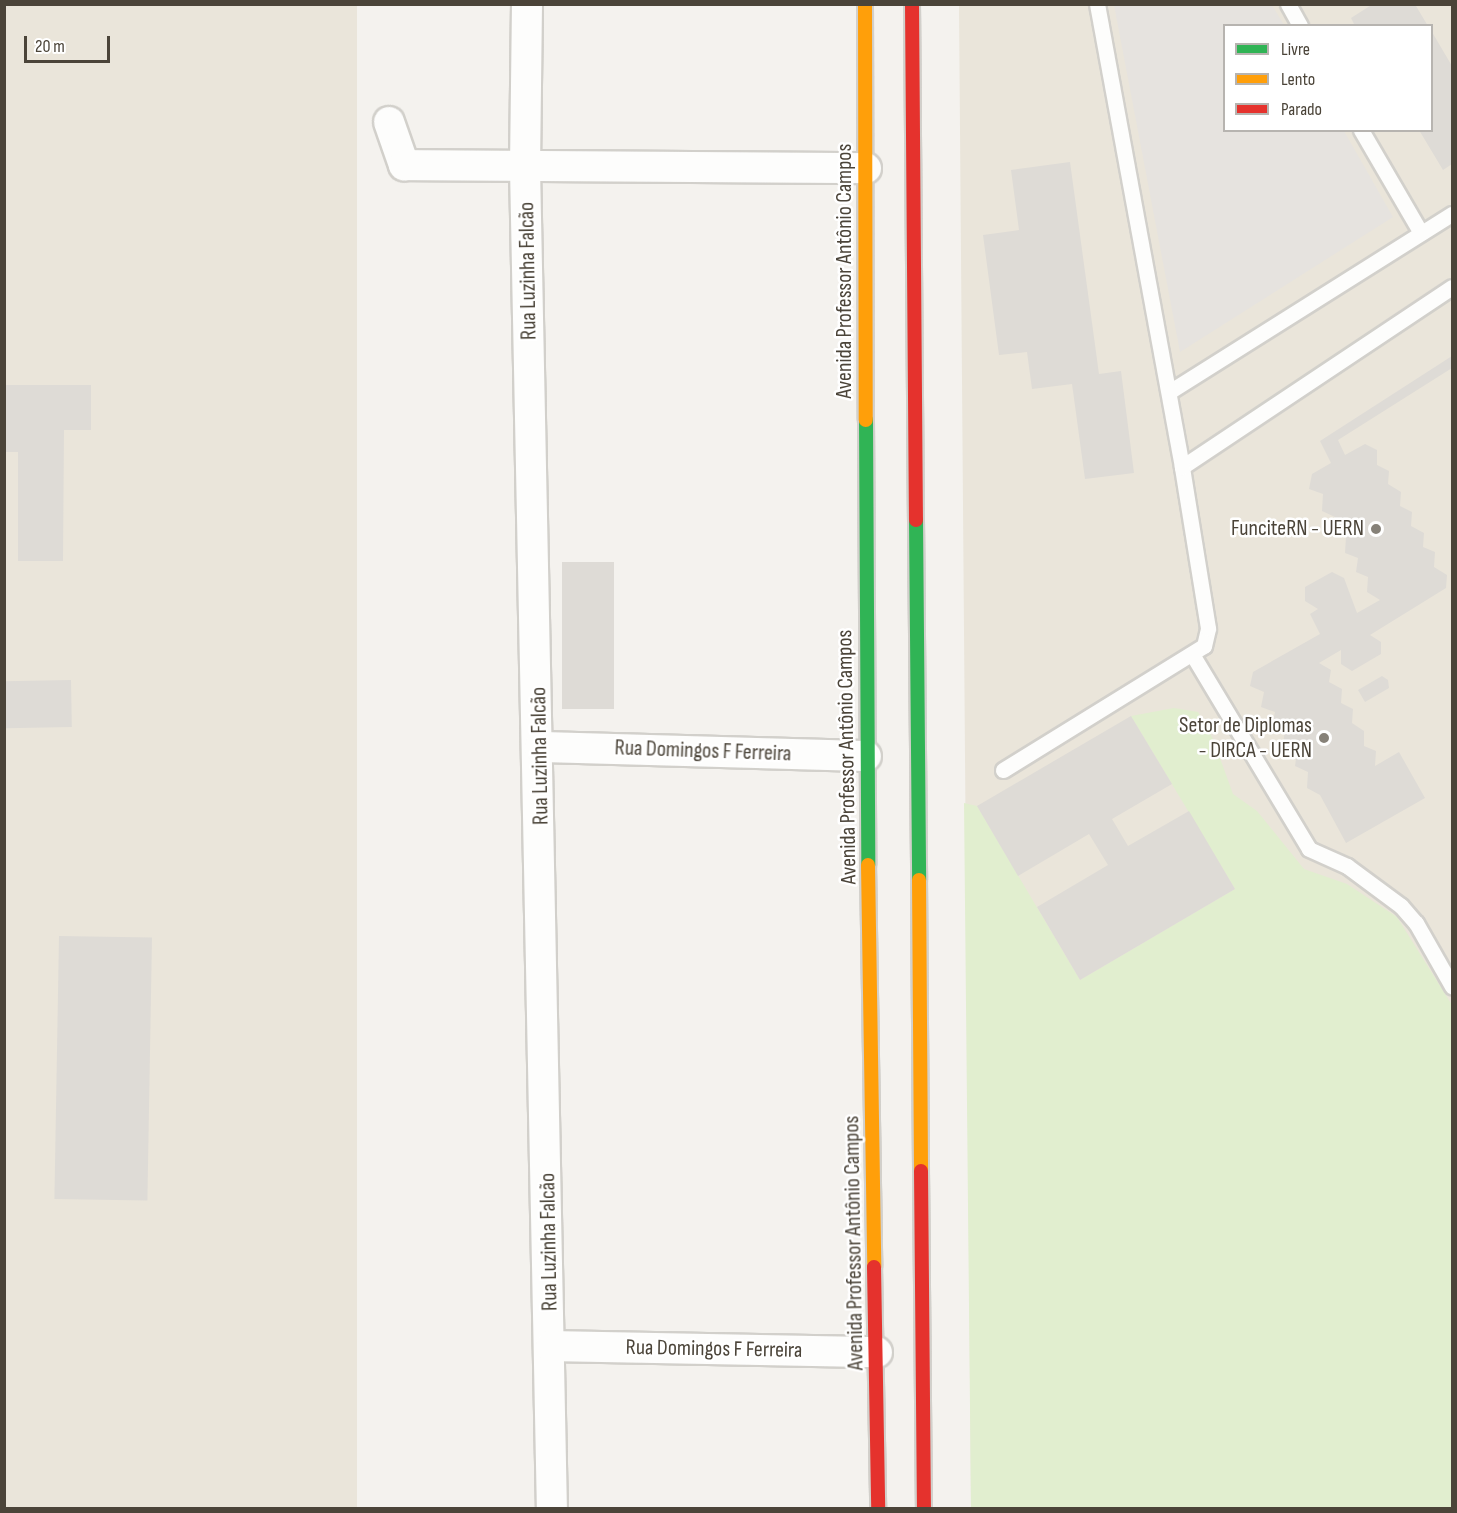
<!DOCTYPE html>
<meta charset="utf-8">
<style>
body{margin:0}
#map{position:relative;width:1457px;height:1513px;overflow:hidden;background:#f4f2ee;font-family:"Sofia Sans Condensed",sans-serif}
div>[style]{position:absolute}
[style*='--x']{left:calc(var(--x)*1px);top:calc(var(--y)*1px);width:calc(var(--w)*1px);rotate:calc(var(--a)*1deg)}
.education>*{inset:0;background:#eae5da;transform-origin:0 0}
.green>*{inset:0;background:#e1eecf}
.parking>*{inset:0;background:#e6e3df}
.building>*{inset:0;background:#dedbd6;transform-origin:0 0}
.roads{filter:drop-shadow(2px 0 #d2d0cb) drop-shadow(-2px 0 #d2d0cb) drop-shadow(0 2px #d2d0cb) drop-shadow(0 -2px #d2d0cb)}
.lane>*{height:15px;margin:-7.5px;padding:0 7.5px;transform-origin:7.5px;border-radius:7.5px;background:#fdfdfc}
.street>*{height:30px;margin:-15px;padding:0 15px;transform-origin:15px;border-radius:15px;background:#fdfdfc}
.fast>*{height:14px;margin:-7px;padding:0 7px;transform-origin:7px;border-radius:7px;background:#30b455}
.slow>*{height:14px;margin:-7px;padding:0 7px;transform-origin:7px;border-radius:7px;background:#ff9f0a}
.jam>*{height:14px;margin:-7px;padding:0 7px;transform-origin:7px;border-radius:7px;background:#e5322d}
.dots>*{width:16px;height:16px;translate:-50% -50%;box-sizing:border-box;border:3px solid #fff;border-radius:50%}
span{translate:-50% -50%;white-space:nowrap;text-align:center;line-height:1.15;-webkit-text-stroke:5px #fff;paint-order:stroke}
.street-label{font-size:22px;color:#4b4439}
.poi-label{font-size:22px;color:#4b4439}
.right{translate:-100% -50%;text-align:right}
.frame{position:absolute;inset:0;border:6px solid #4b4439;pointer-events:none}
.legend{position:absolute;left:1223px;top:24px;width:210px;height:108px;box-sizing:border-box;background:#fff;border:2px solid #b7b4b0;margin:0;padding:8px 10px;list-style:none;font-size:18px;color:#4b4439}
.legend li{display:flex;align-items:center;gap:12px;height:30px}
.legend b{width:30px;border:2px solid #b7b4b0}
.scale{position:absolute;left:24px;top:36px;width:86px;height:27px;box-sizing:border-box;border:3px solid #4b4439;border-top:0;padding-left:8px;font-size:18px;line-height:21px;white-space:nowrap;color:#4b4439;-webkit-text-stroke:4px #fff;paint-order:stroke}
</style>
<div id="map">
<div class="education">
<div style="left:5px;top:5px;width:352px;height:1503px"></div>
<div style="clip-path:polygon(evenodd,959px 5px,1452px 5px,1452px 1508px,971px 1508px,959px 5px,1224px 26px,1432px 26px,1432px 130px,1224px 130px,1224px 26px)"></div>
</div>
<div class="green">
<div style="clip-path:polygon(1174px 708px,1198px 712px,1213px 739px,1233px 794px,1257px 811px,1304px 869px,1347px 884px,1397px 917px,1452px 1005px,1452px 1508px,971px 1508px,964px 803px,977px 806px,1080px 980px,1235px 889px,1131px 716px)"></div>
</div>
<div class="parking">
<div style="clip-path:polygon(1114px 5px,1272px 5px,1284px 25px,1224px 26px,1224px 130px,1344px 131px,1393px 217px,1180px 352px)"></div>
</div>
<div class="building">
<div style="clip-path:polygon(1373px 4px,1419px 4px,1416px 6px,1428px 26px,1355px 26px,1351px 18px)"></div>
<div style="clip-path:polygon(1432px 32px,1452px 66px,1452px 164px,1443px 170px,1419px 130px,1432px 130px)"></div>
<div style="clip-path:polygon(1070px 162px,1099px 374px,1121px 371px,1134px 473px,1085px 479px,1072px 384px,1032px 389px,1027px 352px,999px 355px,983px 235px,1019px 230px,1011px 170px)"></div>
<div style="clip-path:polygon(1452px 356px,1452px 368px,1338px 440px,1345px 455px,1365px 444px,1377px 450px,1377px 465px,1389px 471px,1388px 484px,1401px 492px,1400px 506px,1412px 512px,1411px 526px,1424px 533px,1423px 547px,1435px 552px,1434px 567px,1447px 575px,1446px 588px,1370px 635px,1381px 642px,1381px 654px,1352px 671px,1341px 664px,1341px 650px,1319px 663px,1331px 670px,1329px 682px,1342px 689px,1341px 703px,1353px 709px,1352px 723px,1364px 731px,1364px 746px,1376px 751px,1375px 766px,1399px 752px,1425px 798px,1346px 843px,1320px 795px,1307px 788px,1308px 772px,1295px 766px,1297px 752px,1283px 745px,1285px 730px,1272px 726px,1275px 712px,1261px 707px,1264px 692px,1250px 686px,1253px 672px,1320px 634px,1310px 614px,1318px 609px,1305px 601px,1305px 587px,1332px 572px,1344px 578px,1357px 613px,1380px 600px,1367px 592px,1368px 577px,1356px 572px,1358px 558px,1345px 553px,1346px 537px,1334px 532px,1335px 517px,1322px 511px,1323px 494px,1309px 489px,1312px 474px,1331px 463px,1320px 441px)"></div>
<div style="clip-path:polygon(4px 385px,91px 385px,91px 430px,64px 430px,63px 561px,18px 561px,18px 452px,4px 452px)"></div>
<div style="left:562px;top:562px;width:52px;height:147px"></div>
<div style="clip-path:polygon(1382px 676px,1388px 680px,1389px 688px,1365px 702px,1358px 690px)"></div>
<div style="left:71px;top:680px;width:47px;height:67px;rotate:89deg"></div>
<div style="clip-path:polygon(1131px 716px,1172px 784px,1112px 819px,1128px 846px,1189px 811px,1235px 889px,1080px 980px,1037px 907px,1108px 865px,1089px 834px,1018px 876px,977px 806px)"></div>
<div style="left:59px;top:936px;width:93px;height:263px;rotate:1deg"></div>
</div>
<div class="roads">
<div class="lane">
<div style="--x:1288;--y:4;--w:25;--a:61"></div>
<div style="--x:1361;--y:130;--w:119;--a:59.8"></div>
<div style="--x:1169;--y:392;--w:334;--a:-32.2"></div>
<div style="--x:1182;--y:467;--w:324;--a:-33.7"></div>
<div style="--x:1192;--y:654;--w:227;--a:59"></div>
<div style="--x:1309;--y:849;--w:42;--a:24.1"></div>
<div style="--x:1347;--y:866;--w:67;--a:36.5"></div>
<div style="--x:1401;--y:906;--w:23;--a:49"></div>
<div style="--x:1416;--y:923;--w:73;--a:60.3"></div>
<div style="--x:1003;--y:770;--w:236;--a:-31.7"></div>
<div style="--x:1204;--y:646;--w:18;--a:-77"></div>
<div style="--x:1208;--y:628;--w:163;--a:-99.2"></div>
<div style="--x:1182;--y:467;--w:471;--a:-100.4"></div>
</div>
<div class="street">
<div style="--x:527;--y:4;--w:164;--a:90.7"></div>
<div style="--x:525;--y:168;--w:1340;--a:88.85"></div>
<div style="--x:389;--y:122;--w:46;--a:70.8"></div>
<div style="--x:404;--y:165;--w:462;--a:0.4"></div>
<div style="--x:540;--y:747;--w:326;--a:1.6"></div>
<div style="--x:551;--y:1346;--w:326;--a:1.1"></div>
</div>
<div class="fast">
<div style="--x:866;--y:420;--w:445;--a:89.7"></div>
<div style="--x:916;--y:520;--w:360;--a:89.5"></div>
</div>
<div class="slow">
<div style="--x:865;--y:4;--w:416;--a:89.9"></div>
<div style="--x:868;--y:865;--w:402;--a:89.1"></div>
<div style="--x:919;--y:880;--w:291;--a:89.6"></div>
</div>
<div class="jam">
<div style="--x:912;--y:4;--w:516;--a:89.56"></div>
<div style="--x:921;--y:1171;--w:337;--a:89.5"></div>
<div style="--x:874;--y:1267;--w:241;--a:89"></div>
</div>
</div>
<div class="dots">
<div style="left:1376px;top:529px;background:#868178"></div>
<div style="left:1324px;top:738px;background:#868178"></div>
</div>
<div class="street-label">
<span style="left:528px;top:271px;rotate:-91deg">Rua Luzinha Falcão</span>
<span style="left:845px;top:271px;rotate:-90deg">Avenida Professor Antônio Campos</span>
<span style="left:703px;top:751px;rotate:2deg">Rua Domingos F Ferreira</span>
<span style="left:540px;top:756px;rotate:-91deg">Rua Luzinha Falcão</span>
<span style="left:847px;top:757px;rotate:-91deg">Avenida Professor Antônio Campos</span>
<span style="left:549px;top:1242px;rotate:-91deg">Rua Luzinha Falcão</span>
<span style="left:854px;top:1243px;rotate:-91deg">Avenida Professor Antônio Campos</span>
<span style="left:714px;top:1349px;rotate:1deg">Rua Domingos F Ferreira</span>
</div>
<div class="poi-label">
<span class="right" style="left:1364px;top:529px">FunciteRN - UERN</span>
<span class="right" style="left:1312px;top:738px">Setor de Diplomas<br>- DIRCA - UERN</span>
</div>
<div class="frame"></div>
<ul class="legend">
<li><b style="height:8px;background:#30b455"></b>Livre</li>
<li><b style="height:8px;background:#ff9f0a"></b>Lento</li>
<li><b style="height:8px;background:#e5322d"></b>Parado</li>
</ul>
<div class="scale">20 m</div>
</div>
